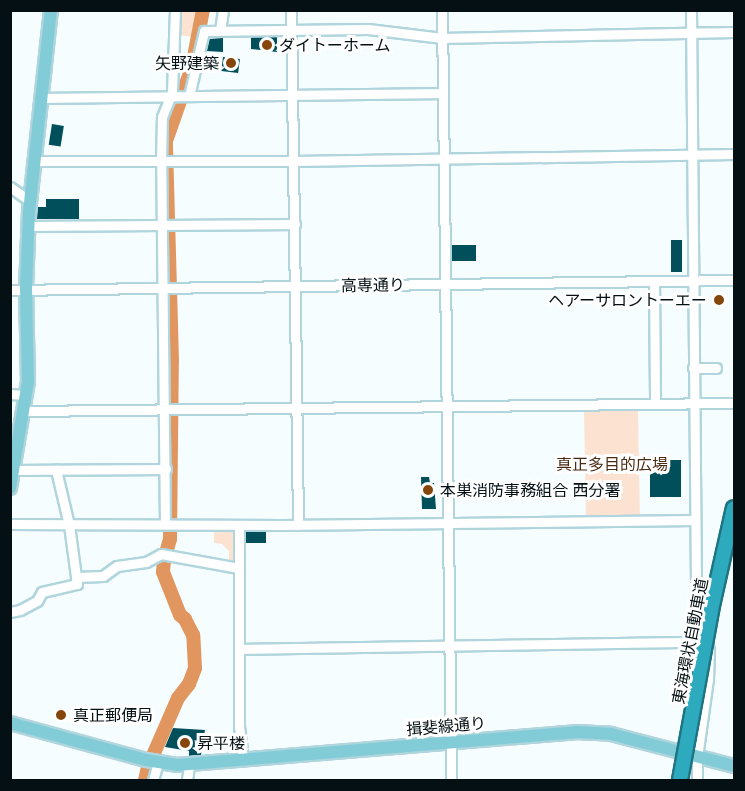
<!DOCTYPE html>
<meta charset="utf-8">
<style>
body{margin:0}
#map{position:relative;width:745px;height:791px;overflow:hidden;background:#f6fdff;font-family:Inter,"Noto Sans JP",sans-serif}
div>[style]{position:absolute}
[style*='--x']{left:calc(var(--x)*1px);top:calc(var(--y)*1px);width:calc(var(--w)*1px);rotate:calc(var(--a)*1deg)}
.green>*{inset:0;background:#fce2d1;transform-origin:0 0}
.river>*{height:14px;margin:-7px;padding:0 7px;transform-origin:7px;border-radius:7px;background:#e1965f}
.building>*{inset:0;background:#004f5b;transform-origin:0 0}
.roads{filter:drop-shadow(2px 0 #b0d5dd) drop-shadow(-2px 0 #b0d5dd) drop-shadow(0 2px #b0d5dd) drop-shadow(0 -2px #b0d5dd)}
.minor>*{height:9px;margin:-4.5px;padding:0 4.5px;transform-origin:4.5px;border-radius:4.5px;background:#fff}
.major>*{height:12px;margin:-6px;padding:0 6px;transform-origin:6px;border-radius:6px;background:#82ccd8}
.bridges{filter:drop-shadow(2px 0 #1f7482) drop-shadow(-2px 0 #1f7482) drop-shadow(0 2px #1f7482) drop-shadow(0 -2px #1f7482)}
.highway-bridge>*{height:14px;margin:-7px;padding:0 7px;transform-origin:7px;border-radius:7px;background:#2eaabe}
.dots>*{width:16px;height:16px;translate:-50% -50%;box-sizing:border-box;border:3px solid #fff;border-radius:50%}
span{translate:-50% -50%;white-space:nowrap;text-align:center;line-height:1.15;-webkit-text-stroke:6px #fff;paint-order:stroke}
.poi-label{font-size:16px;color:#041013}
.left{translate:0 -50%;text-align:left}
.right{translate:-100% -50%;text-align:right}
.street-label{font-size:16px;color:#041013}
.park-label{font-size:16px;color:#492a13}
.frame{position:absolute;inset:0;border:12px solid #041013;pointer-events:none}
</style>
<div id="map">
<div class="green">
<div style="clip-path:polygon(178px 11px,198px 11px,193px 37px,177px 35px)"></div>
<div style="left:638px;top:408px;width:111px;height:54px;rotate:89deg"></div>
<div style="clip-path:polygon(214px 528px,235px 528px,236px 562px,229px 564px,229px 551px,222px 544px,214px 543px)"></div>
</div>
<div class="river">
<div style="--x:145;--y:780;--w:13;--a:-77"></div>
<div style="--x:148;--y:767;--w:75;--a:-66.5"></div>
<div style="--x:178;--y:698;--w:18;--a:-52"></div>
<div style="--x:189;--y:684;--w:17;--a:-69"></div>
<div style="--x:195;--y:668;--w:33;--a:-93"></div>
<div style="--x:193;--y:635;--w:18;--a:-117"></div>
<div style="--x:185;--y:619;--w:6;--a:-141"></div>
<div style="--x:180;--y:615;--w:46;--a:-111.6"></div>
<div style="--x:163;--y:572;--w:12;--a:-85"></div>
<div style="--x:164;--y:560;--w:22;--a:-74"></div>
<div style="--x:170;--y:539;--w:178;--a:-89.4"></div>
<div style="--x:172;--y:361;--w:220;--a:-91.6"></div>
<div style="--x:166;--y:141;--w:78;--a:-70.6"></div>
<div style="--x:192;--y:67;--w:58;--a:-79.1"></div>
</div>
<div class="building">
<div style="clip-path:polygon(251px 37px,277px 37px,277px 52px,251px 49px)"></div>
<div style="clip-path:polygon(223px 38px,223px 52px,206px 51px,209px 39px)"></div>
<div style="left:223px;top:57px;width:17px;height:14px;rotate:7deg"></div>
<div style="left:52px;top:124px;width:12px;height:21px;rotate:9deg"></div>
<div style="clip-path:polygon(46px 199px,79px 199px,79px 219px,37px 219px,38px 207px,46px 207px)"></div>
<div style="left:671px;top:240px;width:11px;height:32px"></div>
<div style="left:452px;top:245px;width:24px;height:16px"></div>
<div style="left:650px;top:460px;width:31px;height:37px"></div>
<div style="clip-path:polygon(421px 477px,429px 477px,430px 483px,434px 483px,436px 509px,422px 509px)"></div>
<div style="left:246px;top:532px;width:20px;height:11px"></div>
<div style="clip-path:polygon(173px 728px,205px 730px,201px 755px,189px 756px,189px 751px,165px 747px)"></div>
</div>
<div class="roads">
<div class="minor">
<div style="--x:291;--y:10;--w:515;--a:89.22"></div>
<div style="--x:442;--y:10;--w:770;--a:89.33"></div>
<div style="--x:691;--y:10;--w:571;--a:89.5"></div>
<div style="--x:696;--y:581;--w:46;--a:78.7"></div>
<div style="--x:220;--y:31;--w:21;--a:-82"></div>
<div style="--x:189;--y:96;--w:67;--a:-77"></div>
<div style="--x:204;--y:31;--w:164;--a:-0.7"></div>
<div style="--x:368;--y:29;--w:75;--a:6.9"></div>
<div style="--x:442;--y:38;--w:292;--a:-1.2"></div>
<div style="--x:43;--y:98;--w:400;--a:-0.7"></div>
<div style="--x:35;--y:161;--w:259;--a:0"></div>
<div style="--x:294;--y:161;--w:440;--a:-0.9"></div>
<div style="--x:10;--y:187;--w:24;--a:35"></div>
<div style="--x:29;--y:226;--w:266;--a:-0.4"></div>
<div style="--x:654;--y:281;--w:123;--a:89.5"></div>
<div style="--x:10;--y:290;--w:724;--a:-0.79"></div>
<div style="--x:693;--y:368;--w:23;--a:0"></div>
<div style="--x:10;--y:394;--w:16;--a:4"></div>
<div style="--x:25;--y:411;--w:709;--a:-0.65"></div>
<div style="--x:14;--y:470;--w:152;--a:-0.4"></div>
<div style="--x:10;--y:524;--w:273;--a:0.2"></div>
<div style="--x:283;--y:525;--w:412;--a:-0.7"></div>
<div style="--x:165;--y:524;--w:361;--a:-90.6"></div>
<div style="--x:161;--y:163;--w:46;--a:-88.8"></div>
<div style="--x:162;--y:117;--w:27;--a:-68"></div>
<div style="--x:172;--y:92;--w:82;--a:-87.9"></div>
<div style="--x:239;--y:525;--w:201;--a:90"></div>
<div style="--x:239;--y:726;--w:34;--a:83"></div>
<div style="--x:76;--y:577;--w:27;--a:-2"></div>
<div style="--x:103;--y:576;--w:17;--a:-36"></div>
<div style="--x:117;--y:566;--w:29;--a:-8"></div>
<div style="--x:146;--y:562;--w:17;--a:-28"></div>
<div style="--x:161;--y:554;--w:79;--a:10.2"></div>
<div style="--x:10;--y:612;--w:10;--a:-11"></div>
<div style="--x:20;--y:610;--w:19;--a:-28"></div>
<div style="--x:37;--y:601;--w:10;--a:-61"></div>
<div style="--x:42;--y:592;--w:36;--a:-13"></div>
<div style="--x:77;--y:584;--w:60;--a:-97.7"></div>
<div style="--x:69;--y:525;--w:57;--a:-103.3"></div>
<div style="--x:240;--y:649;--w:468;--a:-0.9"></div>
<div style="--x:153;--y:780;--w:18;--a:-74"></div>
<div style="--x:187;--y:780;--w:15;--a:-82"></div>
<div style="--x:697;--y:780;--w:23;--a:-90"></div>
<div style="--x:697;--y:757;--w:79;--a:-82"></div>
<div style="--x:708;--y:679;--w:30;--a:-88"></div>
</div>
<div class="major">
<div style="--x:10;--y:488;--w:108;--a:-80.4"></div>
<div style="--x:28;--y:382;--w:93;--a:-91.2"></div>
<div style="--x:26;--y:289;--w:77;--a:-87.8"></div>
<div style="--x:29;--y:212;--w:203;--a:-83.8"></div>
<div style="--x:10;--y:723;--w:141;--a:15.2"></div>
<div style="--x:146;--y:760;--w:31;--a:9"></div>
<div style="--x:177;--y:765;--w:400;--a:-4.7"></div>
<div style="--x:576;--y:732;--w:35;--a:3"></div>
<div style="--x:611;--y:734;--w:127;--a:14.6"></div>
</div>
</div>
<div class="bridges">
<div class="highway-bridge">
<div style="--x:680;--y:780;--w:182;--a:-79.6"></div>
<div style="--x:713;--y:601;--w:95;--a:-77.3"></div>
</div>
</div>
<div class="dots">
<div style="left:267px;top:45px;background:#86460b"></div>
<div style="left:231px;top:63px;background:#86460b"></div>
<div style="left:719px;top:300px;background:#86460b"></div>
<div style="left:428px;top:490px;background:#86460b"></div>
<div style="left:61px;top:715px;background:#86460b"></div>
<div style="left:185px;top:743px;background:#86460b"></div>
</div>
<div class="poi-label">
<span class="left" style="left:279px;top:45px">ダイトーホーム</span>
<span class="right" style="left:219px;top:63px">矢野建築</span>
<span class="right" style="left:707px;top:300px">ヘアーサロントーエー</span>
<span class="left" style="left:440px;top:490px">本巣消防事務組合 西分署</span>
<span class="left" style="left:73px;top:715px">真正郵便局</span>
<span class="left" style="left:197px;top:743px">昇平楼</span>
</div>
<div class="street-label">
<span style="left:373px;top:285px;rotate:-1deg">高専通り</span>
<span style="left:690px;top:641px;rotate:-79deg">東海環状自動車道</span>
<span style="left:446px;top:726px;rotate:-5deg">揖斐線通り</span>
</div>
<div class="park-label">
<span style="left:612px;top:464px">真正多目的広場</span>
</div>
<div class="frame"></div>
</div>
